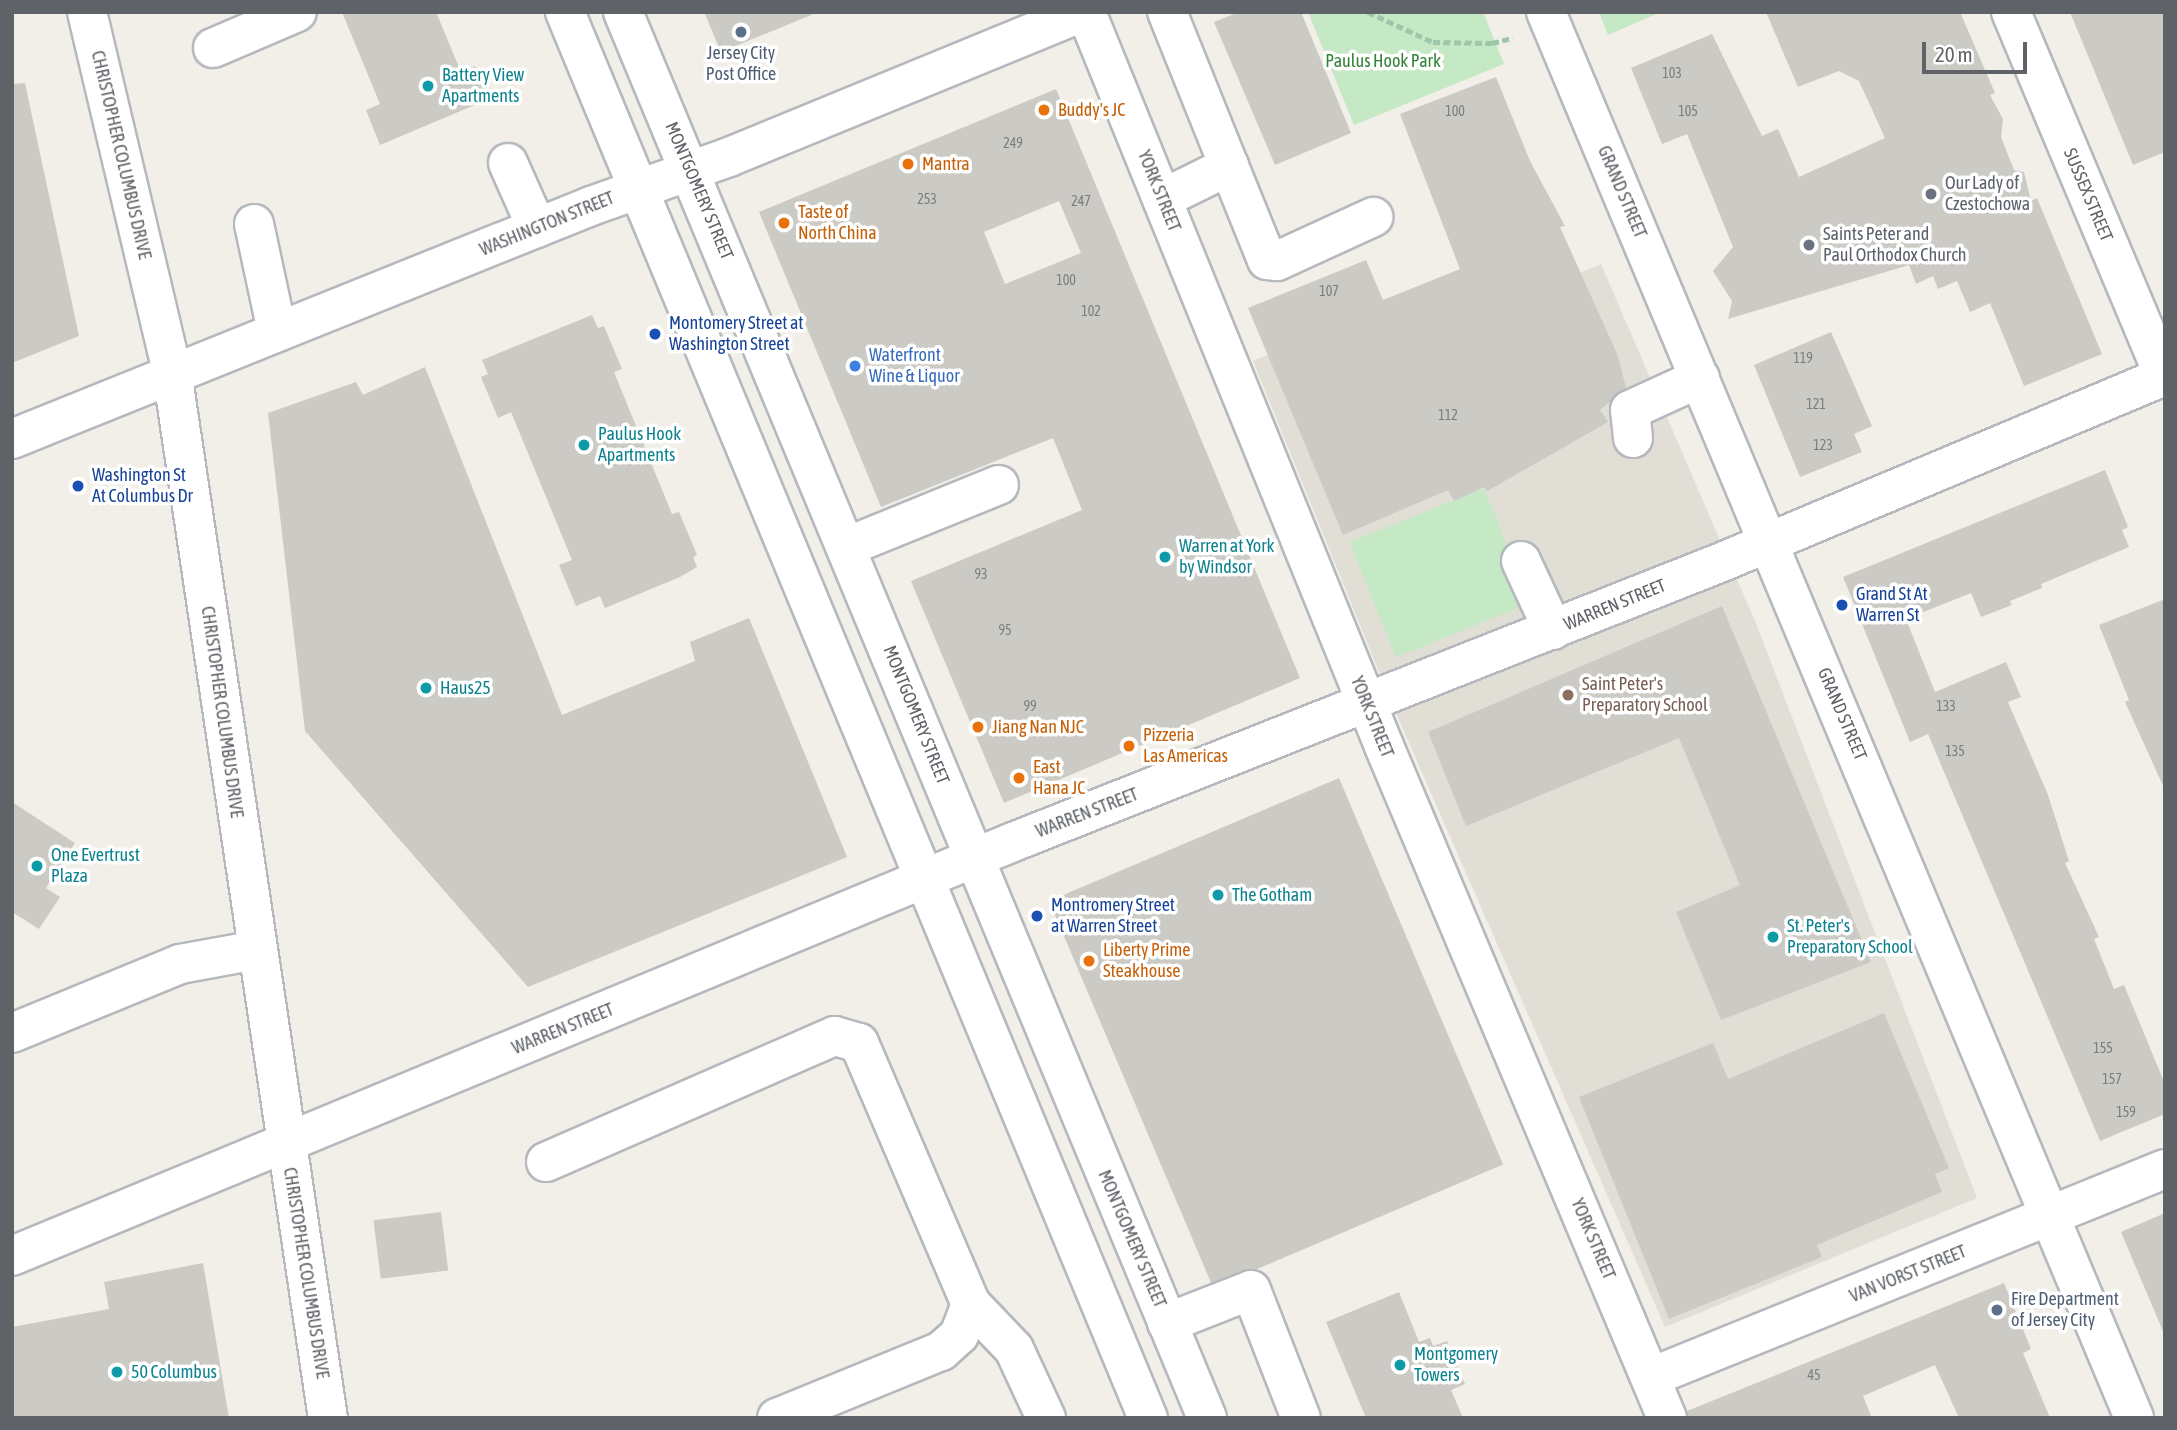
<!DOCTYPE html>
<style>
body{margin:0}
#map{position:relative;width:2177px;height:1430px;overflow:hidden;background:#f1efe8;font-family:"Asap Condensed",sans-serif}
div>[style]{position:absolute}
[style*='--x']{left:calc(var(--x)*1px);top:calc(var(--y)*1px);width:calc(var(--w)*1px);rotate:calc(var(--a)*1deg)}
.education>*{inset:0;background:#e1ded6}
.green>*{inset:0;background:#c5e8c5;transform-origin:0 0}
.building>*{inset:0;background:#cccac5;transform-origin:0 0}
.path>*{height:4.5px;margin-top:-2.25px;transform-origin:0;background:repeating-linear-gradient(90deg,#9cc7a9 0 7px,transparent 0 10.5px)}
.roads{filter:drop-shadow(2px 0 #b5b8bc) drop-shadow(-2px 0 #b5b8bc) drop-shadow(0 2px #b5b8bc) drop-shadow(0 -2px #b5b8bc)}
.minor>*{height:38px;margin:-19px;padding:0 19px;transform-origin:19px;border-radius:19px;background:#fff}
.dots>*{width:19px;height:19px;translate:-50% -50%;box-sizing:border-box;border:4px solid #fff;border-radius:50%}
span{translate:-50% -50%;white-space:nowrap;text-align:center;line-height:1.15;-webkit-text-stroke:7px #fff;paint-order:stroke}
.number-label{font-size:14px;color:#7a7d7f}
.number-label span{-webkit-text-stroke-width:0}
.service-label{font-size:18px;color:#4e5e75}
.left{translate:0 -50%;text-align:left}
.park-label{font-size:18px;color:#348238}
.culture-label{font-size:18px;color:#0d838f}
.food-label{font-size:18px;color:#c56008}
.street-label{font-size:18px;color:#5f6368}
.worship-label{font-size:18px;color:#5b616d}
.transit-label{font-size:18px;color:#164399}
.shop-label{font-size:18px;color:#366cbe}
.education-label{font-size:18px;color:#785e54}
.frame{position:absolute;inset:0;border:14px solid #5f6368;pointer-events:none}
.scale{position:absolute;left:1922px;top:42px;width:105px;height:32px;box-sizing:border-box;border:4px solid #5f6368;border-top:0;padding-left:9px;font-size:21px;line-height:24px;white-space:nowrap;color:#5f6368;-webkit-text-stroke:5px #fff;paint-order:stroke}
</style>
<div id="map">
<div class="education">
<div style="clip-path:polygon(1601px 264px,1757px 626px,1977px 1198px,1665px 1327px,1392px 704px,1253px 361px,1417px 291px,1498px 308px)"></div>
</div>
<div class="green">
<div style="clip-path:polygon(1308px 12px,1483px 12px,1504px 64px,1354px 125px)"></div>
<div style="clip-path:polygon(1599px 12px,1661px 12px,1608px 35px)"></div>
<div style="left:1484px;top:488px;width:124px;height:145px;rotate:68deg"></div>
</div>
<div class="building">
<div style="clip-path:polygon(342px 12px,436px 12px,461px 72px,475px 66px,489px 99px,380px 145px,366px 110px,380px 104px)"></div>
<div style="clip-path:polygon(704px 12px,816px 12px,816px 13px,721px 52px)"></div>
<div style="clip-path:polygon(1239px 12px,1301px 12px,1351px 133px,1275px 165px,1214px 22px)"></div>
<div style="clip-path:polygon(1766px 12px,1960px 12px,1995px 93px,1990px 95px,2003px 119px,2001px 137px,2014px 170px,2024px 172px,2031px 201px,2037px 198px,2102px 354px,2024px 386px,1990px 303px,1970px 312px,1957px 281px,1938px 289px,1933px 276px,1916px 284px,1909px 265px,1728px 319px,1732px 301px,1713px 271px,1733px 247px,1687px 134px,1662px 144px,1631px 68px,1712px 34px,1762px 136px,1778px 129px,1799px 177px,1885px 138px,1859px 81px,1839px 71px,1798px 87px)"></div>
<div style="clip-path:polygon(2070px 12px,2165px 12px,2165px 152px,2133px 165px)"></div>
<div style="clip-path:polygon(1496px 77px,1530px 161px,1565px 226px,1560px 227px,1618px 356px,1626px 388px,1600px 410px,1608px 422px,1487px 491px,1484px 487px,1454px 501px,1448px 490px,1343px 535px,1248px 308px,1366px 260px,1383px 300px,1460px 269px,1400px 114px)"></div>
<div style="clip-path:polygon(25px 83px,79px 336px,12px 363px,12px 84px)"></div>
<div style="clip-path:polygon(evenodd,1056px 89px,1300px 678px,1004px 803px,911px 581px,1082px 510px,1053px 438px,881px 507px,759px 212px,1056px 89px,1059px 201px,1081px 253px,1005px 284px,984px 232px,1059px 201px)"></div>
<div style="clip-path:polygon(592px 315px,598px 328px,604px 326px,622px 369px,614px 372px,672px 514px,679px 512px,697px 555px,693px 557px,697px 567px,680px 577px,605px 608px,600px 596px,576px 606px,559px 565px,572px 560px,511px 412px,498px 418px,481px 377px,488px 374px,482px 360px)"></div>
<div style="clip-path:polygon(1831px 332px,1872px 426px,1854px 434px,1862px 452px,1800px 477px,1754px 365px)"></div>
<div style="clip-path:polygon(425px 367px,562px 715px,695px 661px,690px 642px,749px 618px,847px 857px,528px 987px,305px 731px,268px 413px,356px 382px,363px 395px)"></div>
<div style="clip-path:polygon(2105px 470px,2128px 527px,2122px 530px,2129px 547px,2041px 584px,2042px 588px,2010px 601px,2012px 605px,1981px 617px,1971px 593px,1906px 619px,1935px 692px,2006px 662px,2021px 697px,2008px 702px,2048px 795px,2069px 861px,2065px 863px,2099px 937px,2094px 939px,2114px 989px,2124px 985px,2165px 1084px,2165px 1114px,2100px 1141px,1928px 734px,1910px 742px,1843px 577px)"></div>
<div style="clip-path:polygon(2165px 599px,2165px 790px,2125px 702px,2129px 700px,2099px 625px)"></div>
<div style="clip-path:polygon(1722px 606px,1871px 962px,1721px 1020px,1676px 912px,1740px 885px,1679px 738px,1466px 826px,1428px 732px)"></div>
<div style="left:1339px;top:778px;width:420px;height:315px;rotate:67deg"></div>
<div style="clip-path:polygon(12px 802px,75px 843px,46px 888px,60px 897px,39px 929px,12px 912px)"></div>
<div style="clip-path:polygon(1884px 1013px,1949px 1168px,1935px 1174px,1942px 1192px,1817px 1245px,1822px 1257px,1669px 1319px,1579px 1097px,1713px 1043px,1728px 1079px)"></div>
<div style="left:441px;top:1212px;width:59px;height:68px;rotate:83deg"></div>
<div style="clip-path:polygon(2165px 1213px,2165px 1336px,2121px 1232px)"></div>
<div style="clip-path:polygon(203px 1263px,229px 1418px,12px 1418px,12px 1327px,109px 1309px,104px 1282px)"></div>
<div style="clip-path:polygon(2004px 1283px,2031px 1349px,2023px 1353px,2050px 1418px,1959px 1418px,1935px 1365px,1863px 1396px,1872px 1418px,1688px 1418px,1687px 1411px)"></div>
<div style="clip-path:polygon(1399px 1292px,1419px 1342px,1430px 1338px,1433px 1346px,1447px 1341px,1465px 1384px,1451px 1390px,1463px 1418px,1366px 1418px,1326px 1322px)"></div>
</div>
<div class="path">
<div style="--x:1368;--y:12;--w:72;--a:24.8"></div>
<div style="--x:1433;--y:42;--w:59;--a:1"></div>
<div style="--x:1492;--y:43;--w:21;--a:-14"></div>
</div>
<div class="roads">
<div class="minor">
<div style="--x:87;--y:12;--w:370;--a:76.7"></div>
<div style="--x:172;--y:372;--w:1058;--a:81.52"></div>
<div style="--x:565;--y:12;--w:1522;--a:67.48"></div>
<div style="--x:623;--y:12;--w:1522;--a:67.44"></div>
<div style="--x:1086;--y:12;--w:792;--a:67.9"></div>
<div style="--x:1384;--y:746;--w:729;--a:67.16"></div>
<div style="--x:1546;--y:12;--w:1524;--a:67.3"></div>
<div style="--x:2011;--y:12;--w:398;--a:67.2"></div>
<div style="--x:213;--y:48;--w:91;--a:-23.2"></div>
<div style="--x:508;--y:163;--w:71;--a:66"></div>
<div style="--x:1229;--y:166;--w:101;--a:68"></div>
<div style="--x:1267;--y:260;--w:10;--a:6"></div>
<div style="--x:1277;--y:261;--w:106;--a:-24.6"></div>
<div style="--x:1162;--y:199;--w:75;--a:-26.2"></div>
<div style="--x:1229;--y:166;--w:166;--a:-111.9"></div>
<div style="--x:254;--y:224;--w:109;--a:77.9"></div>
<div style="--x:1633;--y:438;--w:28;--a:-96"></div>
<div style="--x:1630;--y:410;--w:77;--a:-24.6"></div>
<div style="--x:12;--y:439;--w:624;--a:-21.92"></div>
<div style="--x:591;--y:206;--w:146;--a:-19.5"></div>
<div style="--x:729;--y:157;--w:382;--a:-22.3"></div>
<div style="--x:846;--y:547;--w:165;--a:-22.1"></div>
<div style="--x:1521;--y:561;--w:76;--a:65.1"></div>
<div style="--x:12;--y:1033;--w:182;--a:-22.3"></div>
<div style="--x:180;--y:964;--w:78;--a:-10.3"></div>
<div style="--x:546;--y:1162;--w:315;--a:-23.6"></div>
<div style="--x:835;--y:1036;--w:25;--a:16"></div>
<div style="--x:859;--y:1043;--w:284;--a:66.8"></div>
<div style="--x:971;--y:1304;--w:33;--a:111"></div>
<div style="--x:959;--y:1335;--w:24;--a:138"></div>
<div style="--x:941;--y:1351;--w:177;--a:157.8"></div>
<div style="--x:12;--y:1256;--w:1083;--a:-22.47"></div>
<div style="--x:1013;--y:842;--w:762;--a:-21.55"></div>
<div style="--x:1722;--y:562;--w:480;--a:-22.8"></div>
<div style="--x:971;--y:1304;--w:62;--a:46.3"></div>
<div style="--x:1014;--y:1349;--w:76;--a:65.1"></div>
<div style="--x:1167;--y:1323;--w:90;--a:-21.4"></div>
<div style="--x:1251;--y:1290;--w:137;--a:68.7"></div>
<div style="--x:1651;--y:1377;--w:554;--a:-22.03"></div>
</div>
</div>
<div class="dots">
<div style="left:741px;top:32px;background:#5c6f8a"></div>
<div style="left:428px;top:86px;background:#0f9aa8"></div>
<div style="left:1044px;top:110px;background:#e8710a"></div>
<div style="left:908px;top:164px;background:#e8710a"></div>
<div style="left:1931px;top:194px;background:#6b7280"></div>
<div style="left:784px;top:223px;background:#e8710a"></div>
<div style="left:1809px;top:245px;background:#6b7280"></div>
<div style="left:655px;top:334px;background:#1a4fb4"></div>
<div style="left:855px;top:366px;background:#3f7fe0"></div>
<div style="left:584px;top:445px;background:#0f9aa8"></div>
<div style="left:78px;top:486px;background:#1a4fb4"></div>
<div style="left:1165px;top:557px;background:#0f9aa8"></div>
<div style="left:1842px;top:605px;background:#1a4fb4"></div>
<div style="left:426px;top:688px;background:#0f9aa8"></div>
<div style="left:1568px;top:695px;background:#8d6e63"></div>
<div style="left:978px;top:727px;background:#e8710a"></div>
<div style="left:1129px;top:746px;background:#e8710a"></div>
<div style="left:1019px;top:778px;background:#e8710a"></div>
<div style="left:37px;top:866px;background:#0f9aa8"></div>
<div style="left:1218px;top:895px;background:#0f9aa8"></div>
<div style="left:1037px;top:916px;background:#1a4fb4"></div>
<div style="left:1773px;top:937px;background:#0f9aa8"></div>
<div style="left:1089px;top:961px;background:#e8710a"></div>
<div style="left:1997px;top:1310px;background:#5c6f8a"></div>
<div style="left:1400px;top:1365px;background:#0f9aa8"></div>
<div style="left:117px;top:1372px;background:#0f9aa8"></div>
</div>
<div class="number-label">
<span style="left:1672px;top:73px">103</span>
<span style="left:1455px;top:111px">100</span>
<span style="left:1688px;top:111px">105</span>
<span style="left:1013px;top:143px">249</span>
<span style="left:927px;top:199px">253</span>
<span style="left:1081px;top:201px">247</span>
<span style="left:1066px;top:280px">100</span>
<span style="left:1329px;top:291px">107</span>
<span style="left:1091px;top:311px">102</span>
<span style="left:1803px;top:358px">119</span>
<span style="left:1816px;top:404px">121</span>
<span style="left:1448px;top:415px">112</span>
<span style="left:1823px;top:445px">123</span>
<span style="left:981px;top:574px">93</span>
<span style="left:1005px;top:630px">95</span>
<span style="left:1030px;top:706px">99</span>
<span style="left:1946px;top:706px">133</span>
<span style="left:1955px;top:751px">135</span>
<span style="left:2103px;top:1048px">155</span>
<span style="left:2112px;top:1079px">157</span>
<span style="left:2126px;top:1112px">159</span>
<span style="left:1814px;top:1375px">45</span>
</div>
<div class="service-label">
<span style="left:741px;top:64px">Jersey City<br>Post Office</span>
<span class="left" style="left:2011px;top:1310px">Fire Department<br>of Jersey City</span>
</div>
<div class="park-label">
<span style="left:1383px;top:61px">Paulus Hook Park</span>
</div>
<div class="culture-label">
<span class="left" style="left:442px;top:86px">Battery View<br>Apartments</span>
<span class="left" style="left:598px;top:445px">Paulus Hook<br>Apartments</span>
<span class="left" style="left:1179px;top:557px">Warren at York<br>by Windsor</span>
<span class="left" style="left:440px;top:688px">Haus25</span>
<span class="left" style="left:51px;top:866px">One Evertrust<br>Plaza</span>
<span class="left" style="left:1232px;top:895px">The Gotham</span>
<span class="left" style="left:1787px;top:937px">St. Peter's<br>Preparatory School</span>
<span class="left" style="left:1414px;top:1365px">Montgomery<br>Towers</span>
<span class="left" style="left:131px;top:1372px">50 Columbus</span>
</div>
<div class="food-label">
<span class="left" style="left:1058px;top:110px">Buddy's JC</span>
<span class="left" style="left:922px;top:164px">Mantra</span>
<span class="left" style="left:798px;top:223px">Taste of<br>North China</span>
<span class="left" style="left:992px;top:727px">Jiang Nan NJC</span>
<span class="left" style="left:1143px;top:746px">Pizzeria<br>Las Americas</span>
<span class="left" style="left:1033px;top:778px">East<br>Hana JC</span>
<span class="left" style="left:1103px;top:961px">Liberty Prime<br>Steakhouse</span>
</div>
<div class="street-label">
<span style="left:121px;top:155px;rotate:77deg">CHRISTOPHER COLUMBUS DRIVE</span>
<span style="left:699px;top:191px;rotate:67deg">MONTGOMERY STREET</span>
<span style="left:1159px;top:191px;rotate:68deg">YORK STREET</span>
<span style="left:1622px;top:192px;rotate:67deg">GRAND STREET</span>
<span style="left:2088px;top:195px;rotate:67deg">SUSSEX STREET</span>
<span style="left:547px;top:224px;rotate:-22deg">WASHINGTON STREET</span>
<span style="left:1615px;top:605px;rotate:-22deg">WARREN STREET</span>
<span style="left:222px;top:712px;rotate:82deg">CHRISTOPHER COLUMBUS DRIVE</span>
<span style="left:1842px;top:714px;rotate:67deg">GRAND STREET</span>
<span style="left:916px;top:715px;rotate:68deg">MONTGOMERY STREET</span>
<span style="left:1372px;top:717px;rotate:68deg">YORK STREET</span>
<span style="left:1087px;top:813px;rotate:-21deg">WARREN STREET</span>
<span style="left:563px;top:1029px;rotate:-22deg">WARREN STREET</span>
<span style="left:1132px;top:1239px;rotate:67deg">MONTGOMERY STREET</span>
<span style="left:1593px;top:1239px;rotate:67deg">YORK STREET</span>
<span style="left:306px;top:1273px;rotate:81deg">CHRISTOPHER COLUMBUS DRIVE</span>
<span style="left:1908px;top:1274px;rotate:-22deg">VAN VORST STREET</span>
</div>
<div class="worship-label">
<span class="left" style="left:1945px;top:194px">Our Lady of<br>Czestochowa</span>
<span class="left" style="left:1823px;top:245px">Saints Peter and<br>Paul Orthodox Church</span>
</div>
<div class="transit-label">
<span class="left" style="left:669px;top:334px">Montomery Street at<br>Washington Street</span>
<span class="left" style="left:92px;top:486px">Washington St<br>At Columbus Dr</span>
<span class="left" style="left:1856px;top:605px">Grand St At<br>Warren St</span>
<span class="left" style="left:1051px;top:916px">Montromery Street<br>at Warren Street</span>
</div>
<div class="shop-label">
<span class="left" style="left:869px;top:366px">Waterfront<br>Wine &amp; Liquor</span>
</div>
<div class="education-label">
<span class="left" style="left:1582px;top:695px">Saint Peter's<br>Preparatory School</span>
</div>
<div class="frame"></div>
<div class="scale">20 m</div>
</div>
